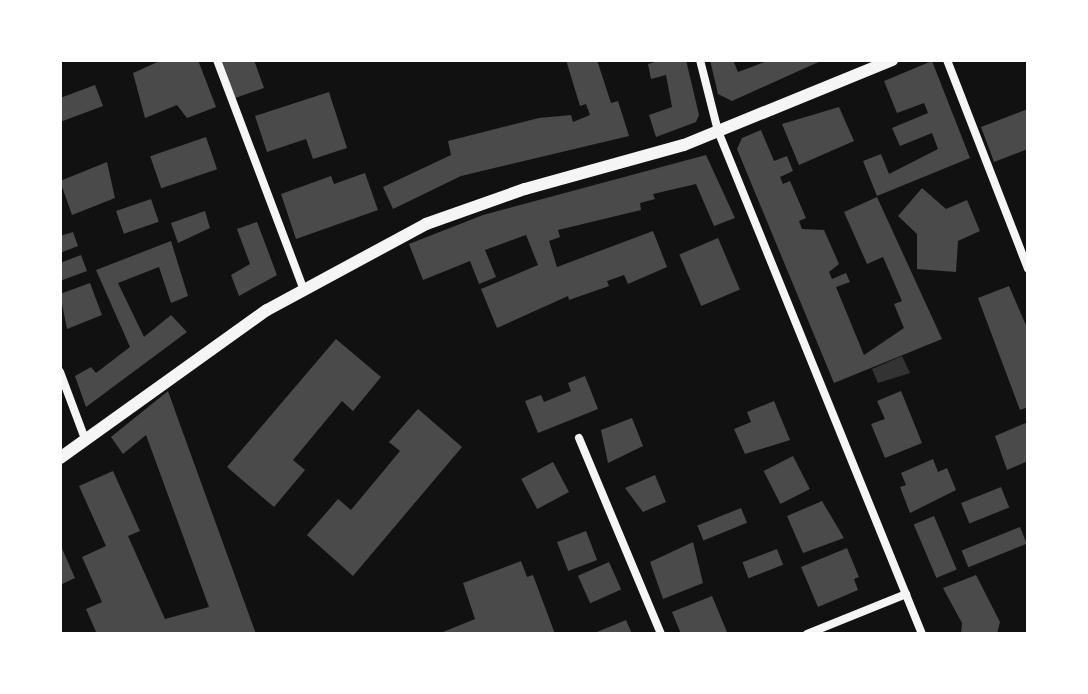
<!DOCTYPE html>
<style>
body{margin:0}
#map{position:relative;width:1088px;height:694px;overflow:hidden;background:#111;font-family:Jost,sans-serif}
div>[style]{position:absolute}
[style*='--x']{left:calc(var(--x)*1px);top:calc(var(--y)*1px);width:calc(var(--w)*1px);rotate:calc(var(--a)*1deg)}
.water>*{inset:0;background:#333}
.building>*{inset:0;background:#4a4a4a;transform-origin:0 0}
.minor>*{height:8px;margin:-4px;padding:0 4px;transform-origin:4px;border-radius:4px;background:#f5f5f5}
.tertiary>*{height:12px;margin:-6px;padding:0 6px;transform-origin:6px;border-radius:6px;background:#f5f5f5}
span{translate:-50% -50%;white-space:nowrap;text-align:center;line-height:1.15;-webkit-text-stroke:7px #fff;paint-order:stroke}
.frame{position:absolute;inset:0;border:62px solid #fff;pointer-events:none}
</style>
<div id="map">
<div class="water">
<div style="clip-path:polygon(902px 356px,910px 373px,878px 383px,872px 369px)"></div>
</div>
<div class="building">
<div style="clip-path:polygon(162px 60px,198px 60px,216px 107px,187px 118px,177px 105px,145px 118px,133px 73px)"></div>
<div style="clip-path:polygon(221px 60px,254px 60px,264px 88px,235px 98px)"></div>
<div style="clip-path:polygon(566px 60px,597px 60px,611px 103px,618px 101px,629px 136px,461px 176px,393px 209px,383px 187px,451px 155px,448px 141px,539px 118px,571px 115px,573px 122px,590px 115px,586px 104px,580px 106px)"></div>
<div style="clip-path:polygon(662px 60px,686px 60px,699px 115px,696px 122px,656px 137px,649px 115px,672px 107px,666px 75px,651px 79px,648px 64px)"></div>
<div style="clip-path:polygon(710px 60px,733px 60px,738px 72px,770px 60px,823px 60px,732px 101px,718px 94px)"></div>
<div style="clip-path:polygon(932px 61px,970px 158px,877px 196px,863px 161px,881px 154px,889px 174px,938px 149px,932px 133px,900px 146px,892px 128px,928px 113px,924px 103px,897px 113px,884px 81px)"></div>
<div style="clip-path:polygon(95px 85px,103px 106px,60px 122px,60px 98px)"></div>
<div style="clip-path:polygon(329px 92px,347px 148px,313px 159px,306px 139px,267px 152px,255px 116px)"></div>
<div style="clip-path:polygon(839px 107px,854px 141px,799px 165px,782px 124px)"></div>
<div style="clip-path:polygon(1028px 109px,1028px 149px,994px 162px,981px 127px)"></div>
<div style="clip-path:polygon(761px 130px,774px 161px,787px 156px,793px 171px,780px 177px,783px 184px,790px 181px,806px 218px,799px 221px,802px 229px,824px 230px,839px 264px,829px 272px,832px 279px,846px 273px,850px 282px,836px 287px,864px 355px,904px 328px,894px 304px,902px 301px,883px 257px,867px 264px,844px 212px,877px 197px,942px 339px,834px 383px,737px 149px,742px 138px)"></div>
<div style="left:206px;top:137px;width:34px;height:59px;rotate:71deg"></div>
<div style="clip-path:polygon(706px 155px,735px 218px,714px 226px,696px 184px,653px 194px,655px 199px,640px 203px,641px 210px,558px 230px,560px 237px,549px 241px,557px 267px,653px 231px,667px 267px,628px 284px,624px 275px,607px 281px,609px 286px,569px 300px,568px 296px,497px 328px,481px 289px,538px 265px,526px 235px,485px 250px,496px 277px,479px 284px,470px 261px,423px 280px,409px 244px,483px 215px)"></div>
<div style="clip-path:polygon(107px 162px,115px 198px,72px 215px,60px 181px)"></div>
<div style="clip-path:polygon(365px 173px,378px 210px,296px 239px,281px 194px,331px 176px,334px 184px)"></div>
<div style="clip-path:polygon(922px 188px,946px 209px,967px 200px,980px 231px,958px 241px,956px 272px,917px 269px,917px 234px,898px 216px)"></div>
<div style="left:151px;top:199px;width:24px;height:37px;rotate:71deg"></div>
<div style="clip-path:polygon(205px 211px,210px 228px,178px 243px,171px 223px)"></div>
<div style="clip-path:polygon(257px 222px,277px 275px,239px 296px,231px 275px,250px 264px,237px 229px)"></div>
<div style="clip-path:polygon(73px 232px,78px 246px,60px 253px,60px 236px)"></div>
<div style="left:718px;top:238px;width:56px;height:42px;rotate:67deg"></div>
<div style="clip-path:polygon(171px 241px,188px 296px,171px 303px,159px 267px,118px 283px,144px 337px,171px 315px,187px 332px,86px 407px,75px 376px,91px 367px,96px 373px,130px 347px,96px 270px)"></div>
<div style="clip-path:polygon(81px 255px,87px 271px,60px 281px,60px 263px)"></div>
<div style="clip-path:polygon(90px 283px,102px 315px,67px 329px,60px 294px)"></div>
<div style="clip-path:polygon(1009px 286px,1028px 330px,1028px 407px,1020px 410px,978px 298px)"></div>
<div style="clip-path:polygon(336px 339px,381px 377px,353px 411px,342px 401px,293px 460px,305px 470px,274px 507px,227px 467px)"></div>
<div style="clip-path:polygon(585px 376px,598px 409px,538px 433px,525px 401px,541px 395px,544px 402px,571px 391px,568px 383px)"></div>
<div style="clip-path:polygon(168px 391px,178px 419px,256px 634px,97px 634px,86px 609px,102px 602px,82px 557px,106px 546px,79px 486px,113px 471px,140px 531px,128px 536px,165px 619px,209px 607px,146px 435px,123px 454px,111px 437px)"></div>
<div style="clip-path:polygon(901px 391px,922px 443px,885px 458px,871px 424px,885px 419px,877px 401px)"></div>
<div style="clip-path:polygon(774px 401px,790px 440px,745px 454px,734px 429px,751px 422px,747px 412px)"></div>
<div style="clip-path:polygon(418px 409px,462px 447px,353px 576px,307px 535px,338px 499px,351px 510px,400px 451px,389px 442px)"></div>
<div style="clip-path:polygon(632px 418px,643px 446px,608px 463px,601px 430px)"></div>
<div style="clip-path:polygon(1028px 422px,1028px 461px,1007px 470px,995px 436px)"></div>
<div style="left:793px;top:456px;width:37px;height:33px;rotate:63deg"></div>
<div style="clip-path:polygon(933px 459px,938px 472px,947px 468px,956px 490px,910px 513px,900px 487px,906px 485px,901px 473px)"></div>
<div style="left:553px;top:462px;width:34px;height:36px;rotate:62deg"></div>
<div style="clip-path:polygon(655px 475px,666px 502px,643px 512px,625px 488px)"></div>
<div style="left:1001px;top:487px;width:22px;height:43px;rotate:68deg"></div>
<div style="clip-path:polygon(822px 501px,844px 538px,803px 553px,787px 516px)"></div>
<div style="left:741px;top:508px;width:16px;height:47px;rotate:68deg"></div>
<div style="left:934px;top:516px;width:58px;height:22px;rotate:67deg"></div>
<div style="left:1020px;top:527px;width:18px;height:63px;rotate:68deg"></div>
<div style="left:586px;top:531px;width:31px;height:31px;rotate:69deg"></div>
<div style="clip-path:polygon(693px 542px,703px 583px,663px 599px,650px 562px)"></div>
<div style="clip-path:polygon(60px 544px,75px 578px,60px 585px)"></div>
<div style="clip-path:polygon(847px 548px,859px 577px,854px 579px,858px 590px,818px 607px,801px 567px)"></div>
<div style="left:777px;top:549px;width:17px;height:37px;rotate:69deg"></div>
<div style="clip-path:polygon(521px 561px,527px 577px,533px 575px,555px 634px,438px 634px,475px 619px,463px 583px)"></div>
<div style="left:609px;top:562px;width:30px;height:34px;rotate:66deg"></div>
<div style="clip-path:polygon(976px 575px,1000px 622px,997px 634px,961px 634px,962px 623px,943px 588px)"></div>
<div style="clip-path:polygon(712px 596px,727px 632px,681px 634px,672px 612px)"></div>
<div style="clip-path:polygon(626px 620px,632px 634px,592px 634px)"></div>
</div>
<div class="minor">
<div style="--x:217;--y:60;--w:243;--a:69.3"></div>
<div style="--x:700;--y:60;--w:73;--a:75.8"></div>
<div style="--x:718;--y:131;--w:543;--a:67.92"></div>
<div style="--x:947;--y:60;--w:224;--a:68.8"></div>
<div style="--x:60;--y:372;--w:72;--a:69.5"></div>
<div style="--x:579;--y:438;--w:212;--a:67.3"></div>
<div style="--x:807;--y:634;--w:107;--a:-22"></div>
</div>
<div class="tertiary">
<div style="--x:60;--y:458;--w:254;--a:-35.6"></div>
<div style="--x:267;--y:310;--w:181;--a:-28.4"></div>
<div style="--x:426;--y:224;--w:105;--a:-19.5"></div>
<div style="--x:525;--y:189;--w:165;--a:-15.5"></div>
<div style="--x:684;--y:145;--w:225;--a:-22.2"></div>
</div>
<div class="frame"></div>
</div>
